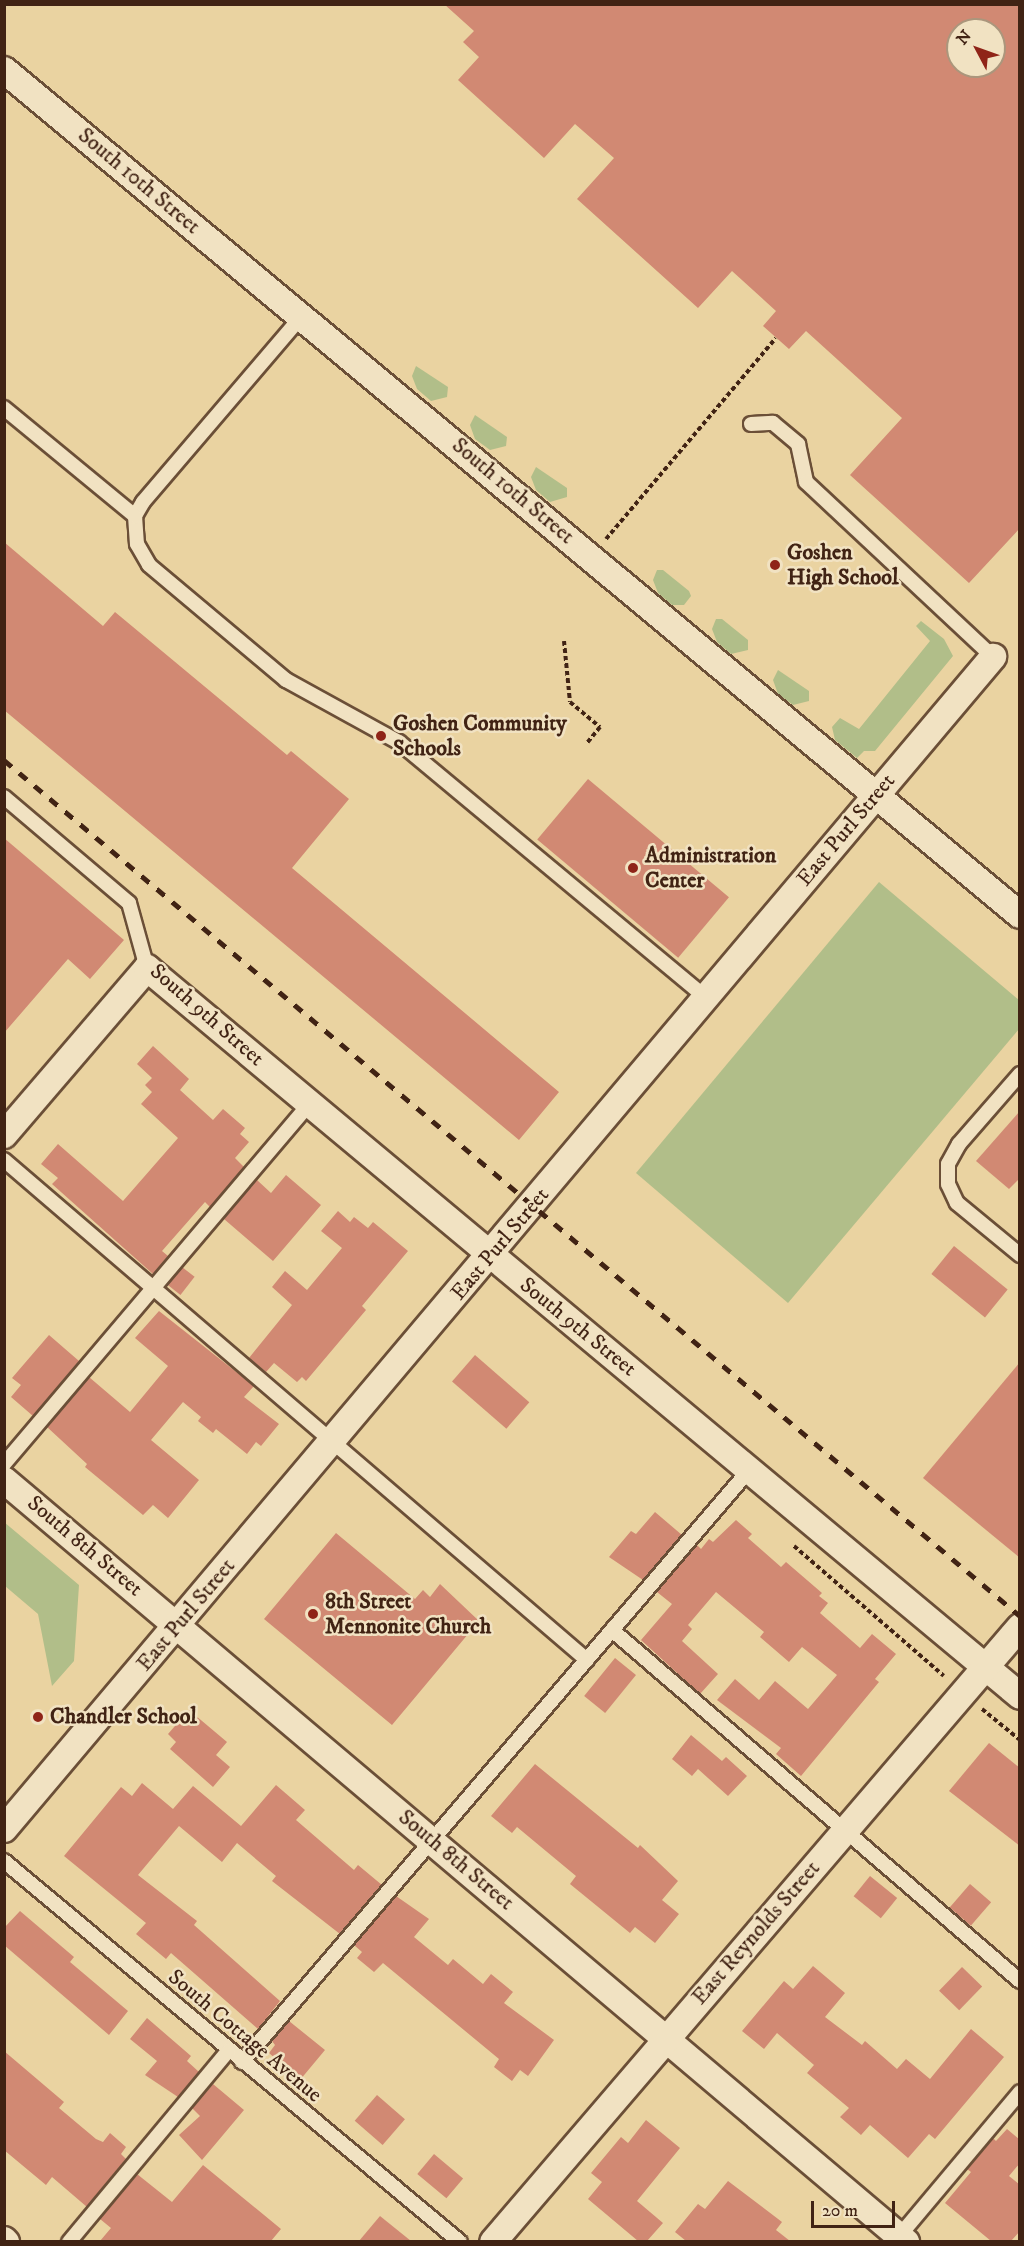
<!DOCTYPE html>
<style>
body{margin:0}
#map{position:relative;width:1024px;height:2246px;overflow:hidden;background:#ead3a1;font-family:"IM FELL DW Pica",serif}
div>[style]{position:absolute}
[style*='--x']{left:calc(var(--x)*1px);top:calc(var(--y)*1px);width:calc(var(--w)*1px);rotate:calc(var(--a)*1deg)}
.green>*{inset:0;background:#b1be89}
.building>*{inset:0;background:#d18973;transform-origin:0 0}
.path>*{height:4px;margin-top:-2px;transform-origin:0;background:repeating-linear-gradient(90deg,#412314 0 4.5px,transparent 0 7.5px)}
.roads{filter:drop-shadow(2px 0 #6b4f37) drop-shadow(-2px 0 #6b4f37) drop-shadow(0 2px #6b4f37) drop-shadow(0 -2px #6b4f37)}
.service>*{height:14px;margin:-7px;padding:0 7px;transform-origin:7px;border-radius:7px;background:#f1e2c2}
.minor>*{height:26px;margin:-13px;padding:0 13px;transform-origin:13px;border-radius:13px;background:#f1e2c2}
.rail>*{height:4.5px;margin-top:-2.25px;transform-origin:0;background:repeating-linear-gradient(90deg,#412314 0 10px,transparent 0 20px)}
.dots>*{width:16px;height:16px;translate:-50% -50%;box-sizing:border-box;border:3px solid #f1e2c2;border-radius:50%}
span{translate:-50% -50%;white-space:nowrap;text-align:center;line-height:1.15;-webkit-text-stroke:5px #f1e2c2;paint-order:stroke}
.street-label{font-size:22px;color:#412314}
.poi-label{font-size:22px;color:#412314;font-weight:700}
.left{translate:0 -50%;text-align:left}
.frame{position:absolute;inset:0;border:6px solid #412314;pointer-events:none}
.north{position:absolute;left:946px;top:18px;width:60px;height:60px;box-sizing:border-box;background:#f1e2c2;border:2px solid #ab967c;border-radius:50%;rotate:311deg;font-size:16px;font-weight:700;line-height:24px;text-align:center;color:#412314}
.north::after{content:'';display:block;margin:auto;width:21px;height:27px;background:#8f2418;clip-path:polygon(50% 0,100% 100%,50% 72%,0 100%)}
.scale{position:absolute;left:811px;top:2201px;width:84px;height:27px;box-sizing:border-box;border:3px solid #412314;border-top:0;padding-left:8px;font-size:18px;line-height:21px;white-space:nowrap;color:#412314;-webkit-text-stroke:4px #f1e2c2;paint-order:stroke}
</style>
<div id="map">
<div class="green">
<div style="clip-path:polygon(416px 366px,448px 387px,447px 397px,431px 401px,417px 389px,412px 376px)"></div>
<div style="clip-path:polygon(475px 415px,507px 437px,506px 446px,490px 450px,475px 439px,470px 425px)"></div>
<div style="clip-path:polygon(536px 467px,567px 488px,567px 497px,550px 502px,536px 490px,531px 477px)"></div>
<div style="clip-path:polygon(657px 570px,663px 570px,689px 591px,691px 596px,684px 605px,672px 605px,658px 593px,653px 580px)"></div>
<div style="clip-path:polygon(716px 619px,722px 619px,748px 640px,748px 650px,731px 654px,717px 642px,712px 629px)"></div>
<div style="clip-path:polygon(921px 621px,944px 639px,953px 656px,875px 751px,864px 751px,857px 758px,835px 740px,832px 727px,840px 718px,859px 729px,930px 641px,916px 626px)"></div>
<div style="clip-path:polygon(778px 670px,809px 691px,809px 701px,793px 705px,778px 694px,773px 680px)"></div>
<div style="clip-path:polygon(879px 882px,1019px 1000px,1019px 1029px,788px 1303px,636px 1173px)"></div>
<div style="clip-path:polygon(4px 1522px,79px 1585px,74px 1661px,52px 1686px,38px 1614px,5px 1586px)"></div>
</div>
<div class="building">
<div style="clip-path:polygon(evenodd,444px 4px,1020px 4px,1020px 528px,969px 583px,850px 475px,902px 418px,806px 331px,789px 349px,763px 326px,776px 311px,732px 271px,698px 308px,577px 199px,614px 158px,575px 124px,544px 158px,458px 80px,479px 57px,463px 42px,474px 31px,444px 4px,958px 30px,994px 30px,994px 66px,958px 66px,958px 30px)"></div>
<div style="clip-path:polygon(4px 542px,103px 626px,115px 612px,287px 755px,291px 751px,349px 799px,292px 868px,559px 1092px,519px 1140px,4px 710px)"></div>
<div style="left:588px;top:779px;width:184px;height:79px;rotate:40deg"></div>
<div style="clip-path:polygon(4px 838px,124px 940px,90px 979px,68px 959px,4px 1033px)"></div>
<div style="clip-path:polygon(153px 1046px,189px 1079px,180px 1090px,213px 1120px,223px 1109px,245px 1128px,240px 1134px,249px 1142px,235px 1158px,244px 1167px,210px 1207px,205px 1202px,162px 1251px,168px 1256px,153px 1274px,52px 1184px,58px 1178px,41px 1164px,58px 1144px,123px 1201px,178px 1138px,141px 1104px,152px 1092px,145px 1085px,152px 1078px,137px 1064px)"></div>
<div style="clip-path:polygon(1020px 1111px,1020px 1178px,1009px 1189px,976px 1161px)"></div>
<div style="clip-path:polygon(286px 1175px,321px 1205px,273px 1261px,224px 1219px,257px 1180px,271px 1193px)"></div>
<div style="clip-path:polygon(338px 1211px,350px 1222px,354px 1217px,368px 1228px,373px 1222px,408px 1251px,362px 1306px,366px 1310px,306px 1381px,302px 1377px,297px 1382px,274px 1363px,266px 1372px,249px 1358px,292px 1305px,272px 1287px,285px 1271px,307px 1290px,342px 1248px,321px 1231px)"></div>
<div style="left:954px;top:1246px;width:69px;height:36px;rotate:39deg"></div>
<div style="left:182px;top:1267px;width:16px;height:23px;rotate:38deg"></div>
<div style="clip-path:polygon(159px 1311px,254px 1386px,244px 1397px,279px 1424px,261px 1446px,256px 1442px,247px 1454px,216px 1429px,213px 1433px,198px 1421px,201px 1417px,183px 1402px,151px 1440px,199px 1480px,168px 1518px,153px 1505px,143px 1515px,85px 1467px,87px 1464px,47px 1427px,89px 1377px,130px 1412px,168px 1366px,135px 1338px)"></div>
<div style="clip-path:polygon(49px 1335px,79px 1361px,33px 1416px,11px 1397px,21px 1385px,12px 1378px)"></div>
<div style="left:475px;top:1355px;width:72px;height:35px;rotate:41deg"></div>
<div style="clip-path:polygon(1020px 1362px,1020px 1558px,923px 1478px)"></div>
<div style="clip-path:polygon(655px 1512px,682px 1535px,643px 1580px,609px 1557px,631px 1531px,636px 1534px)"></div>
<div style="clip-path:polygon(736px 1520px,752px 1534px,748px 1538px,781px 1567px,786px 1562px,822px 1593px,819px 1596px,828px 1603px,820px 1613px,860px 1648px,872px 1634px,896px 1654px,875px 1679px,879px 1682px,801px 1776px,776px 1754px,781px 1748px,717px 1700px,735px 1679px,759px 1700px,775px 1681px,808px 1709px,837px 1675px,802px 1647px,789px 1662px,760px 1637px,764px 1632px,716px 1592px,688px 1625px,692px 1629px,682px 1641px,718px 1674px,700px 1694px,641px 1640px,672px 1604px,657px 1592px,697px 1545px,701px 1549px,709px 1539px,713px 1542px)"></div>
<div style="clip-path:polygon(336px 1533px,415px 1599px,423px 1590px,430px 1597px,440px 1584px,479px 1621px,392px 1725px,264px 1619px)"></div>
<div style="left:615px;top:1658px;width:27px;height:49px;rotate:39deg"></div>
<div style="clip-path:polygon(189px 1710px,227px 1742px,216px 1755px,230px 1767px,213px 1787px,170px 1749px,176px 1742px,168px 1734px)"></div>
<div style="clip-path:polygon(691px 1735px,722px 1761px,726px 1757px,747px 1776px,728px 1796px,698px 1769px,692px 1776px,672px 1759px)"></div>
<div style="clip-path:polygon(989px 1743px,1020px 1768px,1020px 1846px,949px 1791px)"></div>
<div style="clip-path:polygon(535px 1764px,638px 1848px,640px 1845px,678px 1881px,662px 1900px,679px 1914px,655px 1943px,635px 1927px,630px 1933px,570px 1884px,576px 1876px,517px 1827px,512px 1833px,491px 1816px)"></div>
<div style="clip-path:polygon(142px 1783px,173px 1809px,193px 1786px,241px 1826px,276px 1785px,305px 1810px,296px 1820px,354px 1870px,358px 1865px,382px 1885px,340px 1934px,272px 1881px,276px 1876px,237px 1843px,222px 1862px,179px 1826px,138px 1875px,197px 1921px,194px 1925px,280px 2001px,258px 2029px,171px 1953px,166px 1959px,136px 1934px,146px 1923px,64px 1856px,121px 1787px,132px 1796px)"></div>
<div style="left:870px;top:1876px;width:35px;height:26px;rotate:39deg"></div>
<div style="left:970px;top:1884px;width:28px;height:31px;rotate:41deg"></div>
<div style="clip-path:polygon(396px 1896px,429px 1919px,414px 1937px,448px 1965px,453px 1959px,483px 1984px,491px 1974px,513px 1992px,504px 2003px,554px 2040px,528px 2076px,520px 2070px,512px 2081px,494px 2067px,499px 2059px,383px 1963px,374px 1972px,357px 1958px,362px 1952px,354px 1945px)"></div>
<div style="clip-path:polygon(20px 1911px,74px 1957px,70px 1962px,128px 2011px,109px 2035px,4px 1945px,4px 1928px)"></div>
<div style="clip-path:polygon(813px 1966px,845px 1993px,825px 2017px,862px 2045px,865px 2041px,897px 2069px,906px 2059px,930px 2079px,971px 2029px,1004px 2057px,935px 2139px,929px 2134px,908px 2158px,870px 2125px,861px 2135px,840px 2117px,849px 2108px,807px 2073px,814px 2065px,777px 2033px,764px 2049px,742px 2031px,784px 1981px,793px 1989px)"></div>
<div style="left:962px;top:1967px;width:28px;height:33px;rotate:44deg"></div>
<div style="clip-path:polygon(147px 2018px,191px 2056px,187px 2061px,199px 2072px,178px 2097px,145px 2075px,157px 2061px,130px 2039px)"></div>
<div style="clip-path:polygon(289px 2021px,325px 2050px,300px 2080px,269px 2053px,275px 2045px,272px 2041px)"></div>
<div style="clip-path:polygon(4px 2051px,64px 2102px,59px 2108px,96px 2139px,103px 2142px,110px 2133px,126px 2147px,121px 2154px,126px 2159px,87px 2207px,52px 2177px,46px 2185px,4px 2150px)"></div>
<div style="clip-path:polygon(213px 2084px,244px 2110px,202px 2160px,179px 2135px,200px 2116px,192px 2108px)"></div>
<div style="left:377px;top:2095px;width:37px;height:34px;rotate:41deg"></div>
<div style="clip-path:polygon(646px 2120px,680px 2148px,637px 2201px,663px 2223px,647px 2241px,638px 2241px,588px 2199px,602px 2182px,591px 2173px,621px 2137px,628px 2143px)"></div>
<div style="clip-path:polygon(1007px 2129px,1020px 2140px,1020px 2163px,1009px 2176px,1020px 2185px,1020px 2231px,1011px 2241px,991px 2241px,945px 2203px,971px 2172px,967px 2169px,993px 2138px,996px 2141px)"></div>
<div style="left:434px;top:2154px;width:38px;height:26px;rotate:40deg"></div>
<div style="clip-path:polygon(203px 2165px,281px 2229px,271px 2241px,100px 2241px,111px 2228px,100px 2219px,137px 2174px,172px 2202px)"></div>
<div style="clip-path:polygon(728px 2181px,782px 2222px,776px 2230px,790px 2241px,686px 2241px,675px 2232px,698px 2204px,705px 2209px)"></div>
<div style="clip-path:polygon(380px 2216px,411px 2241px,359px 2241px)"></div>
</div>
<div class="path">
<div style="--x:606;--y:539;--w:263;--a:-49.8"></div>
<div style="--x:564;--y:641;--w:61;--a:84.4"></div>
<div style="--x:570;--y:702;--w:39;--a:40"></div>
<div style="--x:600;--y:727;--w:22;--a:129"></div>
<div style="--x:794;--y:1546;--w:198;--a:40.9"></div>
<div style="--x:982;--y:1709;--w:49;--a:39.2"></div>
</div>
<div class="roads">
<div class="service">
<div style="--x:301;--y:317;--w:243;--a:130.5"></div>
<div style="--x:143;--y:502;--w:16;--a:120"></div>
<div style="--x:135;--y:516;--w:28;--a:86"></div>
<div style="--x:137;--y:544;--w:24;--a:60"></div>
<div style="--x:149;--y:565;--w:179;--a:40"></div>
<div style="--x:286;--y:680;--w:129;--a:28.8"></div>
<div style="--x:399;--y:742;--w:398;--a:39.8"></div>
<div style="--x:4;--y:408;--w:170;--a:39.5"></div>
<div style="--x:751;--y:424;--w:22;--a:-3"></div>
<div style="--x:773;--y:423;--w:33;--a:40"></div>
<div style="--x:798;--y:444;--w:39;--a:78"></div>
<div style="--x:806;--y:482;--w:256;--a:43.1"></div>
<div style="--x:4;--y:797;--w:164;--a:40.3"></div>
<div style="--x:129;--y:903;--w:67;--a:74.5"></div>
<div style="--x:1020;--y:1074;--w:93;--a:131.1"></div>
<div style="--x:959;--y:1144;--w:23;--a:119"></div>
<div style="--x:948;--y:1164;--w:20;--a:90"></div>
<div style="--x:948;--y:1184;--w:21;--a:65"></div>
<div style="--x:957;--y:1203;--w:82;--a:39.5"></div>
<div style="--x:4;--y:1160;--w:768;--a:40.62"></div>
<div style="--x:4;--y:1464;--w:473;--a:-49.7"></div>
<div style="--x:612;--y:1630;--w:538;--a:40.71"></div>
<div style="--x:4;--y:1861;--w:594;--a:39.88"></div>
<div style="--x:242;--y:2062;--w:781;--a:-49.41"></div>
<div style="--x:896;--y:2240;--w:193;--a:-50"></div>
<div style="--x:69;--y:2242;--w:249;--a:-50.2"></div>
</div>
<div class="minor">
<div style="--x:4;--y:70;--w:1321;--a:39.75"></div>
<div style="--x:4;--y:1135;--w:220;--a:-49.4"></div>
<div style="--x:147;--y:968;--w:1137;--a:39.82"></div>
<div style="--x:4;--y:1480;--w:1181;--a:40.19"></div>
<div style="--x:4;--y:1829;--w:1534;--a:-49.84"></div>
<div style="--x:4;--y:2240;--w:3;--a:45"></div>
<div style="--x:493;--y:2242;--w:810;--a:-49.41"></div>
</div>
</div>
<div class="rail">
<div style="--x:4;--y:760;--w:1329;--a:40.11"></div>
</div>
<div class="dots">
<div style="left:775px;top:565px;background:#8f2418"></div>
<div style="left:381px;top:736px;background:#8f2418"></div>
<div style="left:633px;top:868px;background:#8f2418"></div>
<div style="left:313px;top:1614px;background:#8f2418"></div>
<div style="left:38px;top:1717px;background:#8f2418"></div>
</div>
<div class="street-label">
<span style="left:139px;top:181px;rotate:40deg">South 10th Street</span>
<span style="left:513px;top:491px;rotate:40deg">South 10th Street</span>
<span style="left:846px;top:830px;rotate:-50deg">East Purl Street</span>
<span style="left:207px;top:1015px;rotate:41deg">South 9th Street</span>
<span style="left:500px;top:1244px;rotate:-50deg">East Purl Street</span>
<span style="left:578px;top:1327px;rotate:39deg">South 9th Street</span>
<span style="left:85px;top:1546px;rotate:40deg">South 8th Street</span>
<span style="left:186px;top:1615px;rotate:-50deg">East Purl Street</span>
<span style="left:456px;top:1860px;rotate:40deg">South 8th Street</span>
<span style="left:756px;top:1933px;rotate:-49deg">East Reynolds Street</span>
<span style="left:245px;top:2036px;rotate:40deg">South Cottage Avenue</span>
</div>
<div class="poi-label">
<span class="left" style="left:787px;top:565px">Goshen<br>High School</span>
<span class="left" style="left:393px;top:736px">Goshen Community<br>Schools</span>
<span class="left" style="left:645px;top:868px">Administration<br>Center</span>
<span class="left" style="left:325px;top:1614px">8th Street<br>Mennonite Church</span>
<span class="left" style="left:50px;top:1717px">Chandler School</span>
</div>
<div class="frame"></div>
<div class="north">N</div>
<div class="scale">20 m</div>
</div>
